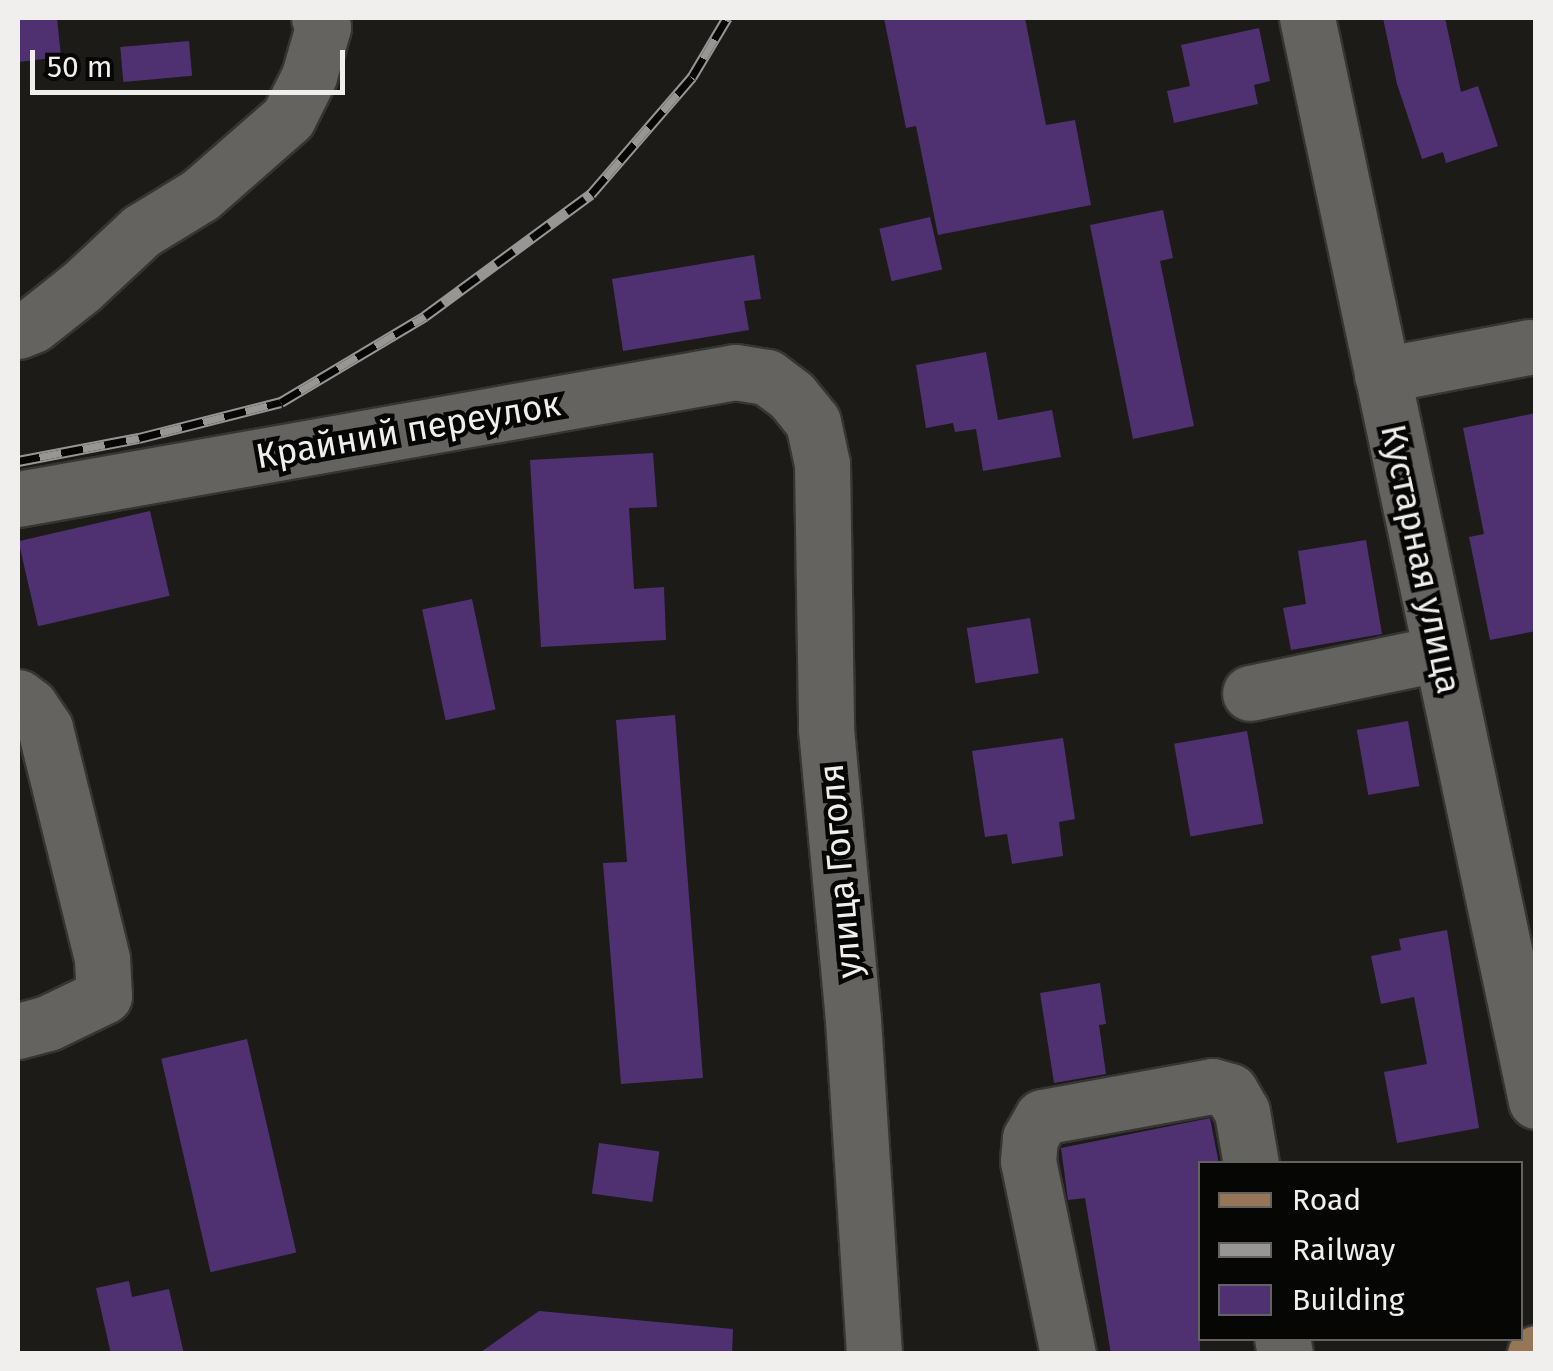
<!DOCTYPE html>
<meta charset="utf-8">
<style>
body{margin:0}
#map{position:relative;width:1553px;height:1371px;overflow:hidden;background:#1c1b18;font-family:"Fira Sans",sans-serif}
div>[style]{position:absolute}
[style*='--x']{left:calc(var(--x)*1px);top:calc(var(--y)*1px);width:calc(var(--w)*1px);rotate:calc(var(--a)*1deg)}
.building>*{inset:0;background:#4f3172;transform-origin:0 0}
.roads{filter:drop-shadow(2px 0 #363533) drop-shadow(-2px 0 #363533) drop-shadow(0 2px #363533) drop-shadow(0 -2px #363533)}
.minor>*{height:55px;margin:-27.5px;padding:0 27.5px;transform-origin:27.5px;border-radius:27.5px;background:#64635f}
.major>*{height:55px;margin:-27.5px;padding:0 27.5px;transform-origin:27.5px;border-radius:27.5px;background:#957657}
.rail>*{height:11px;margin-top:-5.5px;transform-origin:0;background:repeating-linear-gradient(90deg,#060605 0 22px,#979694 0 44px);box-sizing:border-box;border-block:2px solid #979694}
span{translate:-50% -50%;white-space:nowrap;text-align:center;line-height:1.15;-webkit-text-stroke:9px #060605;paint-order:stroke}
.street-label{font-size:35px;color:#f0efed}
.frame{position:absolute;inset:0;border:20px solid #f0efed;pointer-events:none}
.legend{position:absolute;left:1198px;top:1161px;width:325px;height:180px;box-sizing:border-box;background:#060605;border:2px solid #646362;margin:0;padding:12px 18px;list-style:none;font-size:30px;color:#f0efed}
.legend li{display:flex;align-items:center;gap:20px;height:50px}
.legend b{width:50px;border:2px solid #646362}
.scale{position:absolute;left:30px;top:50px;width:315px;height:45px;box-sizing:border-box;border:5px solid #f0efed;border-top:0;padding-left:12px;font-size:30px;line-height:35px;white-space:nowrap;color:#f0efed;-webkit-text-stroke:8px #060605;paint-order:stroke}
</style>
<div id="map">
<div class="building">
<div style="clip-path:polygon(18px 18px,57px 18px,61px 57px,18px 62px)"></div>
<div style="clip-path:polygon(884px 18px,1025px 18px,1046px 125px,1075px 120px,1091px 205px,938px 235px,916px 126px,906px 128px)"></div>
<div style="clip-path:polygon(1383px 18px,1445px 18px,1461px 92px,1478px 86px,1498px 146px,1446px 163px,1443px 152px,1422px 159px,1397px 84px)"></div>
<div style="clip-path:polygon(1259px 28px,1270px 81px,1254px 85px,1258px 104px,1174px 123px,1167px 91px,1190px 86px,1181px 45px)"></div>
<div style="left:189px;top:41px;width:35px;height:69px;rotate:85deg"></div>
<div style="clip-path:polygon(1163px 210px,1173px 258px,1160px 261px,1194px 426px,1133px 439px,1090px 225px)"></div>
<div style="left:930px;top:217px;width:54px;height:52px;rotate:77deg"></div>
<div style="clip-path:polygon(754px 255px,761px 299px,744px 301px,749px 330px,623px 351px,612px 279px)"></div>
<div style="clip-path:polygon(986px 352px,998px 420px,1052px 410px,1061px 457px,983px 471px,976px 429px,955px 432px,953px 423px,926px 428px,916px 365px)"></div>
<div style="clip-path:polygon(1536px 413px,1536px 631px,1490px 640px,1469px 537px,1484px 534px,1463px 428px)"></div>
<div style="clip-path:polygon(653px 453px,657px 507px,629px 508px,634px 589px,664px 587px,666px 640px,541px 647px,530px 460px)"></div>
<div style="left:150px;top:511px;width:87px;height:135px;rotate:77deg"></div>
<div style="clip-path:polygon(1366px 540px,1382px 634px,1291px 650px,1283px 608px,1306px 604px,1298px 551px)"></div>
<div style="left:472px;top:599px;width:113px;height:51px;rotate:78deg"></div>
<div style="left:1030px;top:618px;width:56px;height:64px;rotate:81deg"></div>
<div style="clip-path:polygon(675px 715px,703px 1078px,621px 1084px,603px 863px,627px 862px,616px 720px)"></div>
<div style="left:1408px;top:721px;width:66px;height:52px;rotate:80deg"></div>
<div style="left:1247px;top:731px;width:94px;height:74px;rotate:80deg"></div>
<div style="clip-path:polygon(1063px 738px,1075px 819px,1059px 822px,1063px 856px,1012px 864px,1007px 834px,985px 837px,972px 751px)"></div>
<div style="clip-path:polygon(1447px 930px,1479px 1128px,1397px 1143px,1384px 1072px,1427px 1064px,1414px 997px,1381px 1004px,1371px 956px,1401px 950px,1399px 939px)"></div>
<div style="clip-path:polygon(1100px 983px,1106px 1024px,1099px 1025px,1106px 1074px,1054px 1083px,1040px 993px)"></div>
<div style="left:247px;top:1039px;width:219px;height:88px;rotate:77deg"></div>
<div style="clip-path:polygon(1210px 1118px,1219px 1164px,1200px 1164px,1200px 1354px,1111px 1354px,1085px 1198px,1068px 1200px,1061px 1148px)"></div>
<div style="left:599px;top:1143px;width:61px;height:51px;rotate:8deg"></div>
<div style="clip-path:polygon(129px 1281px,132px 1297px,169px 1289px,184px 1354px,111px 1354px,96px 1288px)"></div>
<div style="clip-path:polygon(539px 1311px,733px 1329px,732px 1354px,478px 1354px)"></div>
</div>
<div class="roads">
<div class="minor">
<div style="--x:1307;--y:18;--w:1107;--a:78.06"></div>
<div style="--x:18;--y:331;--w:16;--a:-22"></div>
<div style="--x:33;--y:325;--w:61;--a:-38.4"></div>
<div style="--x:81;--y:287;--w:82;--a:-43"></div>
<div style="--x:141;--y:231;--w:69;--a:-31.4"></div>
<div style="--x:200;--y:195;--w:117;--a:-41.2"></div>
<div style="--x:288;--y:118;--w:47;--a:-63.4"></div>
<div style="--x:309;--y:76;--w:51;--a:-74.1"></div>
<div style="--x:323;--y:27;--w:10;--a:-114"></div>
<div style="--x:1382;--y:375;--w:150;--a:-10.8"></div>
<div style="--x:18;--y:499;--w:728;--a:-10.04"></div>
<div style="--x:735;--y:372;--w:32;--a:9"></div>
<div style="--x:767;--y:377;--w:31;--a:37"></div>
<div style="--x:792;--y:396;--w:33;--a:51"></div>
<div style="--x:813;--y:422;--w:43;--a:77.9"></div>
<div style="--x:822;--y:464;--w:265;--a:89.1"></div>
<div style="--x:826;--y:729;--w:292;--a:84.7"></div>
<div style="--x:853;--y:1020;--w:335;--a:86.4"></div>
<div style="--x:1250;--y:693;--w:195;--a:-11.8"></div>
<div style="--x:18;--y:697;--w:15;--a:37"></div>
<div style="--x:30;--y:706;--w:27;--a:56"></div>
<div style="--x:45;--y:728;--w:238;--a:76.1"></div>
<div style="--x:102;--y:959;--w:37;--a:87"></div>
<div style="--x:104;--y:996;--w:62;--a:154.3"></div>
<div style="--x:48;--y:1023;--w:31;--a:165"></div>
<div style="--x:1282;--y:1338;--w:16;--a:79"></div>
<div style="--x:1068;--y:1354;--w:197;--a:-101.7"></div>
<div style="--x:1028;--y:1161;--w:23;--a:-85"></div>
<div style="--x:1030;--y:1138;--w:24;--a:-60"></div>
<div style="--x:1042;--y:1117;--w:173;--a:-10.3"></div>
<div style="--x:1212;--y:1086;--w:19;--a:16"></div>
<div style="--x:1230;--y:1091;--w:24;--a:60"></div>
<div style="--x:1242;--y:1112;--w:53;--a:80.2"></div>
</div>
<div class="major">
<div style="--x:1535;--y:1354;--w:1;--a:-45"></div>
</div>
</div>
<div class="rail">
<div style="--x:18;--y:461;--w:123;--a:-10.8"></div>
<div style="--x:139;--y:438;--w:146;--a:-14.2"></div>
<div style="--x:281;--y:402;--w:168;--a:-30.8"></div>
<div style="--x:425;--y:316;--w:206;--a:-36.3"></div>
<div style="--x:591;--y:194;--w:155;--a:-49.2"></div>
<div style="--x:692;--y:77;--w:69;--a:-59.3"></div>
</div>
<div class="street-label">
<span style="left:408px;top:430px;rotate:-10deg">Крайний переулок</span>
<span style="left:1421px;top:559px;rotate:78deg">Кустарная улица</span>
<span style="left:840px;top:871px;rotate:-95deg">улица Гоголя</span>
</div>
<div class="frame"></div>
<ul class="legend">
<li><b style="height:12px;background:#957657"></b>Road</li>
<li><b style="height:12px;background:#979694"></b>Railway</li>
<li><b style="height:28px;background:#4f3172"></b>Building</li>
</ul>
<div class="scale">50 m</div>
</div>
